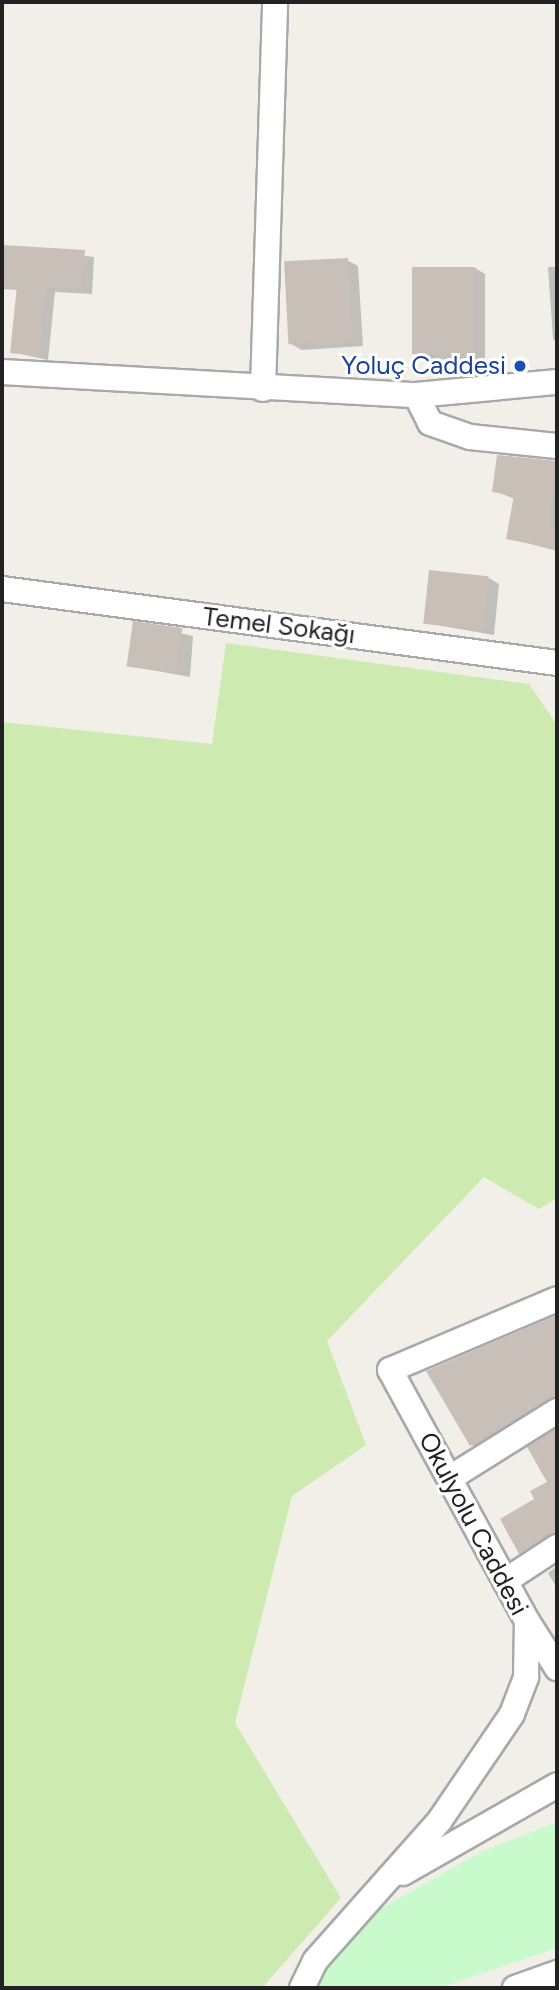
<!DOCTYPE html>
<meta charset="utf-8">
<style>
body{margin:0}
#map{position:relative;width:559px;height:1990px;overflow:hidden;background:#f2efe9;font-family:Figtree,sans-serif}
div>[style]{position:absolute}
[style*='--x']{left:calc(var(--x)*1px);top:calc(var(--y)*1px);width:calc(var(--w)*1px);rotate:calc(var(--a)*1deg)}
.grass>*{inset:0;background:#cdebb0}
.park>*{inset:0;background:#c8facc}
.shadow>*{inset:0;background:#0003}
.building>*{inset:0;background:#c7bfb8;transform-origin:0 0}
.roads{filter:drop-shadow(2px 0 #a9a9a9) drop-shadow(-2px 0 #a9a9a9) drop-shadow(0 2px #a9a9a9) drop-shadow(0 -2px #a9a9a9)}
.minor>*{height:24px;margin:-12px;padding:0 12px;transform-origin:12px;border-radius:12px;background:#fff}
.dots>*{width:19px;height:19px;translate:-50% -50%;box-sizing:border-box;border:4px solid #fff;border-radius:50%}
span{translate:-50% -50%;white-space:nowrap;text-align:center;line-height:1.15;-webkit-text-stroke:6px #fff;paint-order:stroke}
.transit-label{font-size:26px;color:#164399}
.right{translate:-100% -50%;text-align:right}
.street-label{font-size:26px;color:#222}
.frame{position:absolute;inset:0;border:4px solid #222;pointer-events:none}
</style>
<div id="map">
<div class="grass">
<div style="clip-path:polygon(226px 643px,529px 684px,557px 725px,557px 1198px,539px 1209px,484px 1177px,327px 1341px,366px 1445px,292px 1496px,235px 1723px,341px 1898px,262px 1988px,2px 1988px,2px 722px,212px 744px)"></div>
</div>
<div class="park">
<div style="clip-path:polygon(557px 1822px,557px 1948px,439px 1988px,314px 1988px,327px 1957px,380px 1909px,481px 1852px)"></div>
</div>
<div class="shadow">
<div style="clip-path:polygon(2px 247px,94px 257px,92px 294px,55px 292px,48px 360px,12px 352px,19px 290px,2px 289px)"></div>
<div style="clip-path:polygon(347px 260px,358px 266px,363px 346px,302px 350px,291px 344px)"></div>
<div style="clip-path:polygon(548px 267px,557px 267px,557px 342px,553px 339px)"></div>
<div style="clip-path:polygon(475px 268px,485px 274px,485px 360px,424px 359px,413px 353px)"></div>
<div style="clip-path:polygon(499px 457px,557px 462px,557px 551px,508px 538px,515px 499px,494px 491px)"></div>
<div style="clip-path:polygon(489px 578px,499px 584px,494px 635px,425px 623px)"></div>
<div style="clip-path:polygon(134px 623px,193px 636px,190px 677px,130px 666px)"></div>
<div style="clip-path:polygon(557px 1317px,557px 1403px,479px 1449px,472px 1445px,429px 1372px)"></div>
<div style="clip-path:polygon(557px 1431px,557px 1539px,527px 1557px,520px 1553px,549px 1482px)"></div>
<div style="clip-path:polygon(557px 1566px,557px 1588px,548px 1573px)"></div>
</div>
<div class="building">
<div style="clip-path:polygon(2px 245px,85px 250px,82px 289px,46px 287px,39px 356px,10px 353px,17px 286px,2px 285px)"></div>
<div style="left:348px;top:258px;width:83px;height:64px;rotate:87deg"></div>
<div style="left:412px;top:267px;width:63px;height:87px"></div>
<div style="clip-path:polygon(497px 455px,557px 461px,549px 526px,557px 527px,557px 549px,506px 539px,514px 495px,492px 492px)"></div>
<div style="left:429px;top:570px;width:60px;height:54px;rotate:6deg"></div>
<div style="left:133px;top:621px;width:50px;height:46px;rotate:8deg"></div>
<div style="clip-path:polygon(557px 1315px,557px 1396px,470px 1446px,426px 1371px)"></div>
<div style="clip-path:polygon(557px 1428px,557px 1532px,519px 1554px,500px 1519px,534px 1499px,530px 1491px,547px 1482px,527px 1447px)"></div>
</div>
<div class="roads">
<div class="minor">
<div style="--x:2;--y:372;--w:415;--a:3.2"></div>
<div style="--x:416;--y:395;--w:142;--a:-5.3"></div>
<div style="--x:263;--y:389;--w:387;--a:-88.2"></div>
<div style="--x:416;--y:395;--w:31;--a:63"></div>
<div style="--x:430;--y:423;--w:42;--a:19.3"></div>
<div style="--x:470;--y:437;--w:87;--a:5.9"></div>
<div style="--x:2;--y:589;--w:560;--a:7.59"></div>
<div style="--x:450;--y:1478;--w:126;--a:-32.1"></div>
<div style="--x:505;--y:1581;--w:62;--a:-33.2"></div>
<div style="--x:527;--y:1621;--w:56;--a:57.4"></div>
<div style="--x:403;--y:1873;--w:177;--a:-29.7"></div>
<div style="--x:302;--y:1988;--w:30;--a:-64"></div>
<div style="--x:315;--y:1961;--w:188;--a:-48.4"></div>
<div style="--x:440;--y:1820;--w:128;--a:-55.8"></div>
<div style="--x:512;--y:1714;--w:40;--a:-69"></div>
<div style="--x:526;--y:1677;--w:56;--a:-89"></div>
<div style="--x:527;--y:1621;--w:286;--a:-118.6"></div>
<div style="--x:390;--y:1370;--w:181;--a:-23"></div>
<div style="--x:515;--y:1988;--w:45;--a:-19.7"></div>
</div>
</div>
<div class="dots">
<div style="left:520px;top:366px;background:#1a4fb4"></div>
</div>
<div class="transit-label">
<span class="right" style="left:506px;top:366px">Yoluç Caddesi</span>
</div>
<div class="street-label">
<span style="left:279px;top:626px;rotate:7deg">Temel Sokağı</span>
<span style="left:473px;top:1524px;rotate:62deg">Okulyolu Caddesi</span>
</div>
<div class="frame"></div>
</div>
